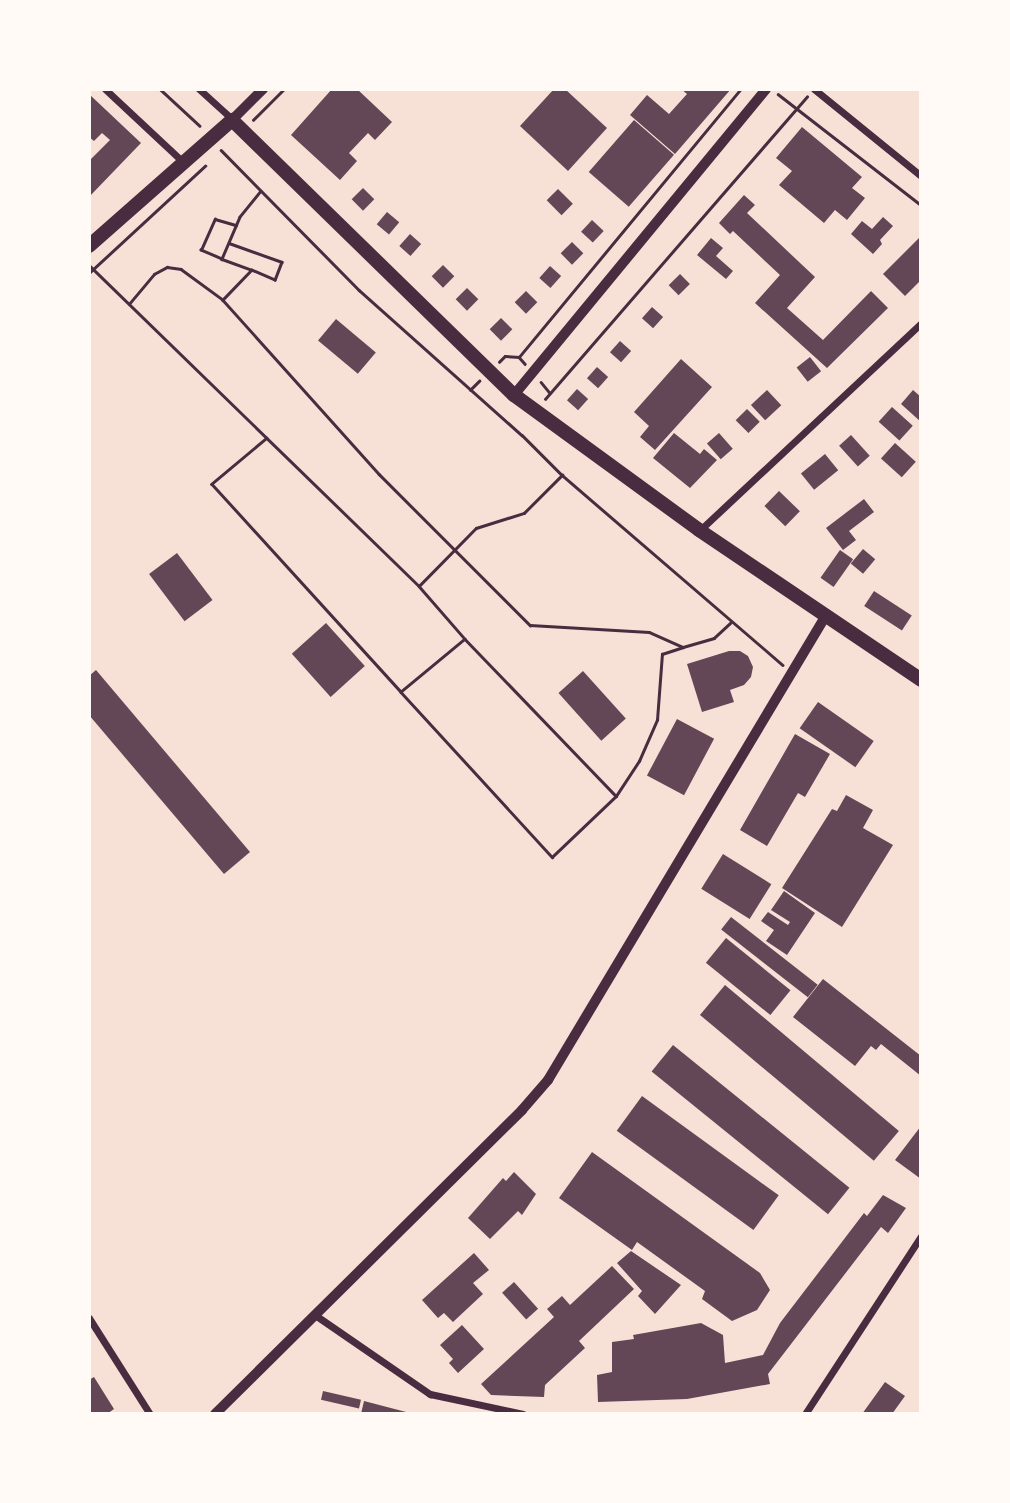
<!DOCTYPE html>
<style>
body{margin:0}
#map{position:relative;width:1010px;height:1503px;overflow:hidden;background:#f7e1d7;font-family:"PT Sans Narrow",sans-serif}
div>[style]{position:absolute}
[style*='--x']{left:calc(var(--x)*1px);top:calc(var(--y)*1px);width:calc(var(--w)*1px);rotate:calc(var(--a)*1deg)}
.building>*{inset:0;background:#644757;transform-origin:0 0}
.path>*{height:2.5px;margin:-1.25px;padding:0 1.25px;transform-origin:1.25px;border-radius:1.25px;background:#4a2c40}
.minor>*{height:7px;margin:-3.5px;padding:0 3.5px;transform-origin:3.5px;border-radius:3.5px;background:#4a2c40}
.tertiary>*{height:10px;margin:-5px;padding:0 5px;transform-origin:5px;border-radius:5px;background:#4a2c40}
.primary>*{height:14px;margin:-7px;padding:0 7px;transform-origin:7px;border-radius:7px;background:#4a2c40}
span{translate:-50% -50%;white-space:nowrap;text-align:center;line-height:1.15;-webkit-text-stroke:7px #fffaf5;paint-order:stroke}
.frame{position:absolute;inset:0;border:91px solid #fffaf5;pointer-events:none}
</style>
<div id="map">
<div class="building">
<div style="clip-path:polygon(332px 89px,357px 89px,392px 122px,375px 140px,368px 133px,349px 153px,357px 161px,340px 180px,291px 135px)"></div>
<div style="clip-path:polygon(554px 89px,565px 89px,607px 128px,568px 171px,520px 126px)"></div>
<div style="clip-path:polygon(681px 89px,731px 89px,675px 154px,630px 115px,647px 95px,669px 114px,687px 94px)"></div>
<div style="clip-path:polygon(89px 94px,141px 143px,89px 197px,89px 161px,110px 140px,102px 133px,94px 141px,89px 137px)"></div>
<div style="left:634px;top:120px;width:53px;height:69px;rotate:41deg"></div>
<div style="clip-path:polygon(802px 127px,862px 177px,852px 188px,865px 198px,847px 220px,835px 210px,824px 223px,779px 185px,792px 171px,776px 158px)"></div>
<div style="left:363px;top:188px;width:16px;height:16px;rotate:45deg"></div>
<div style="left:558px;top:189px;width:21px;height:16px;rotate:45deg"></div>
<div style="clip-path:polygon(744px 195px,755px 205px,747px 213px,815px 277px,787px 308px,823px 340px,871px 291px,888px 308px,827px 368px,755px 303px,780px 275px,733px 231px,730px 234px,719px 223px)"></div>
<div style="left:387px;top:212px;width:16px;height:16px;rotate:40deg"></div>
<div style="clip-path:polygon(883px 217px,893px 226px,880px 240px,882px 244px,873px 254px,851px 234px,862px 221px,872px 229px)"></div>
<div style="left:592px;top:220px;width:16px;height:16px;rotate:43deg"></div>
<div style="left:410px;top:234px;width:15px;height:16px;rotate:42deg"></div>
<div style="clip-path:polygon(921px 236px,921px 280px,905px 296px,883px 274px)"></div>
<div style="clip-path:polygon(711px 238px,723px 248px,716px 256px,733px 271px,726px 279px,697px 255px)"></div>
<div style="left:572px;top:242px;width:16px;height:16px;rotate:45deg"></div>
<div style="left:443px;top:265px;width:16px;height:16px;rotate:45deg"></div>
<div style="left:550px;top:266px;width:15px;height:16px;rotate:42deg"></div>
<div style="left:680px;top:274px;width:14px;height:16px;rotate:45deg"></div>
<div style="left:467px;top:288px;width:16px;height:16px;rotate:45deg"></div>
<div style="left:526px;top:291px;width:16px;height:16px;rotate:45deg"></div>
<div style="left:652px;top:307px;width:15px;height:15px;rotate:42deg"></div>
<div style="left:501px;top:318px;width:16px;height:16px;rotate:45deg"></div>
<div style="left:336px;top:319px;width:52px;height:28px;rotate:40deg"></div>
<div style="left:620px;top:341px;width:15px;height:15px;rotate:42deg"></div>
<div style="left:810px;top:357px;width:18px;height:17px;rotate:52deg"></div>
<div style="clip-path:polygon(681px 359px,712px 387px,655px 450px,640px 437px,649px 426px,634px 412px)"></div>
<div style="left:597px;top:367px;width:15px;height:15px;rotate:42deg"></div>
<div style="left:577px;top:389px;width:15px;height:15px;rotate:42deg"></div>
<div style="left:767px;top:390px;width:21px;height:22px;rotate:47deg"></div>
<div style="clip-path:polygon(913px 390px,921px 397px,921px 422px,901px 404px)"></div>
<div style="left:892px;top:407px;width:28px;height:20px;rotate:42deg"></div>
<div style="left:747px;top:409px;width:18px;height:16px;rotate:45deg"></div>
<div style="clip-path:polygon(674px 433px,700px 454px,704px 449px,717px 460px,690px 488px,653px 458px)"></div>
<div style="left:719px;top:433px;width:21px;height:16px;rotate:49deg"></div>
<div style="left:851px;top:435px;width:28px;height:16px;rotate:48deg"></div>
<div style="left:895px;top:443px;width:28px;height:21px;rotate:42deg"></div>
<div style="left:825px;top:454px;width:21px;height:31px;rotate:51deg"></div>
<div style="left:779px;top:491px;width:29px;height:21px;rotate:44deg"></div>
<div style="clip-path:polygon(864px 499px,874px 512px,849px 531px,856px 540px,843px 550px,826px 528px)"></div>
<div style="left:863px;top:549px;width:16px;height:19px;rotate:40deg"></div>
<div style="left:840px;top:550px;width:16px;height:34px;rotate:35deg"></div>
<div style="left:177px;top:553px;width:59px;height:35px;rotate:53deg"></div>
<div style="left:874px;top:591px;width:45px;height:18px;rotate:33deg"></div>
<div style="left:326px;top:623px;width:58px;height:46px;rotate:48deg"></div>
<div style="clip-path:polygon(729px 651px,740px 651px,748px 656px,753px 667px,751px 677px,744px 685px,730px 690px,734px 702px,702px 712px,687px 664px)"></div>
<div style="clip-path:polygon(96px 670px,250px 852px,224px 874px,89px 715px,89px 676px)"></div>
<div style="left:583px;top:671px;width:64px;height:33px;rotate:48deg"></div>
<div style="left:818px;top:702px;width:68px;height:32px;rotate:35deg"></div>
<div style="left:677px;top:719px;width:42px;height:64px;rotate:28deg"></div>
<div style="clip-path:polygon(795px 734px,830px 754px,805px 797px,798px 793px,767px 846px,740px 830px)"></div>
<div style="clip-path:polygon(846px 795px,873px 810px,863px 828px,893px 845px,842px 927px,782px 888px,832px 809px,837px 811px)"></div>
<div style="left:723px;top:854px;width:57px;height:41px;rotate:32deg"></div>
<div style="clip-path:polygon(784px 891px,815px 913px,787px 955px,766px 941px,774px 930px,761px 921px,768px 912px,788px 925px,790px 922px,771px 910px)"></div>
<div style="left:731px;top:917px;width:110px;height:16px;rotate:38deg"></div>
<div style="left:726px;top:938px;width:83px;height:32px;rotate:39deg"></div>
<div style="clip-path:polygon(823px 979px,921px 1056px,921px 1076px,881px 1044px,876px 1050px,871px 1046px,855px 1066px,793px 1017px)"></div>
<div style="left:725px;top:985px;width:227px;height:39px;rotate:40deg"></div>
<div style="left:673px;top:1045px;width:227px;height:34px;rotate:39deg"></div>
<div style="left:642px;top:1096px;width:169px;height:43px;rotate:36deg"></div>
<div style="clip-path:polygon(921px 1126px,921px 1179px,895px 1160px)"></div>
<div style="clip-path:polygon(592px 1152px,760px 1273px,770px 1290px,757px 1310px,732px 1321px,702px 1299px,705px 1291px,637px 1242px,632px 1250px,559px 1198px)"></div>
<div style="clip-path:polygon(514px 1172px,536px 1194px,522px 1215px,518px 1211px,490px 1239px,468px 1218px,503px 1178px,506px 1181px)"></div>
<div style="clip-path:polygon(883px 1195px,906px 1208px,888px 1233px,881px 1227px,768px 1374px,770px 1384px,687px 1399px,598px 1402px,597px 1375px,612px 1372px,612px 1342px,634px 1339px,633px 1335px,701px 1323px,723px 1335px,725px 1363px,763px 1355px,780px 1323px,864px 1213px,867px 1216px)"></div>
<div style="clip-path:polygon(631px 1251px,681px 1285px,655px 1314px,638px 1296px,642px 1291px,617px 1263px)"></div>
<div style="clip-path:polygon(474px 1253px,489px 1270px,473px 1283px,483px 1294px,453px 1322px,444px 1313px,438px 1318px,422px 1300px)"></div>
<div style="clip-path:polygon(612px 1266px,634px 1289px,579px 1341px,585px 1348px,545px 1385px,544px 1397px,491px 1395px,481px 1384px,554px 1317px,547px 1309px,562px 1296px,570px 1305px)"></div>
<div style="left:514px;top:1282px;width:36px;height:16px;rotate:48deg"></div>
<div style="clip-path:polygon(462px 1325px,484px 1349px,458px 1373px,449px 1363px,453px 1359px,440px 1345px)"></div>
<div style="clip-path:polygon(94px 1377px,114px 1409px,107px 1414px,89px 1414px,89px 1380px)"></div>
<div style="clip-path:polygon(885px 1382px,905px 1396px,892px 1414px,862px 1414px)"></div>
<div style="left:323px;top:1391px;width:39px;height:9px;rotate:13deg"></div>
<div style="clip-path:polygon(364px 1401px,410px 1413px,410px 1414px,361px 1414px)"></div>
</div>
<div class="path">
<div style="--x:160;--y:89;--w:54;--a:42.8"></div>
<div style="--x:778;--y:94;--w:181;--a:37.8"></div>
<div style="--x:253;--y:120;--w:44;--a:-45"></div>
<div style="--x:221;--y:150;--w:197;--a:45.4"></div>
<div style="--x:359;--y:290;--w:218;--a:41.7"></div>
<div style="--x:522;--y:435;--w:57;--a:45"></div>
<div style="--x:562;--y:475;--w:291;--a:40.7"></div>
<div style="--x:261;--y:191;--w:33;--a:129"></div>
<div style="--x:240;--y:217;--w:46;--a:113.2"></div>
<div style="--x:222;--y:259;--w:32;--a:20"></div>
<div style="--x:252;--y:270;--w:42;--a:134"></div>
<div style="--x:223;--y:300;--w:234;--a:48.1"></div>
<div style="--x:379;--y:474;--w:214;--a:45"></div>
<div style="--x:530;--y:625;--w:119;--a:3.4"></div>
<div style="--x:649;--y:632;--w:37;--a:24"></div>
<div style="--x:683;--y:647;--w:32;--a:-16"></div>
<div style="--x:714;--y:638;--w:22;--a:-43"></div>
<div style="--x:229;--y:243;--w:56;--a:19.7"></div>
<div style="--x:282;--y:262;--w:19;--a:111"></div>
<div style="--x:275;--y:280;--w:25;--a:-157"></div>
<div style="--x:222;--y:259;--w:23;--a:-157"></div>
<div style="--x:201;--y:250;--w:34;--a:-66"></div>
<div style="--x:215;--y:219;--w:22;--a:16"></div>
<div style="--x:89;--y:265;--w:460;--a:44.2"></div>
<div style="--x:419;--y:586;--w:70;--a:49"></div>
<div style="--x:465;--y:639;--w:218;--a:46.1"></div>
<div style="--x:89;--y:273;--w:158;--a:-42.7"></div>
<div style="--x:129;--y:304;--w:39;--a:-50"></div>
<div style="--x:154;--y:274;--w:15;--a:-28"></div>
<div style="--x:167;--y:267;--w:14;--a:8"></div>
<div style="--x:181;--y:269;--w:51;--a:36.2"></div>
<div style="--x:519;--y:357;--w:348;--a:-50.4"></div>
<div style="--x:499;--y:362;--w:8;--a:-45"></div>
<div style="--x:505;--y:356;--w:14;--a:4"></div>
<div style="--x:519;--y:357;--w:9;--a:49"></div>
<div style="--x:541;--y:382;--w:14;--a:51"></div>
<div style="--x:470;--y:390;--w:13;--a:-45"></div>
<div style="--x:545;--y:399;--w:400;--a:-49.1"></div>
<div style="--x:267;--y:438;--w:72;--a:140.1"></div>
<div style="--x:212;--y:484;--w:281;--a:47.7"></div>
<div style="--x:419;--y:586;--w:81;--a:-45.5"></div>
<div style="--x:476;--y:528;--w:50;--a:-17.4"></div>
<div style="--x:524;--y:513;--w:54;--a:-45"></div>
<div style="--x:465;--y:639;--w:83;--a:140.4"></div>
<div style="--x:401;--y:692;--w:224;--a:47.5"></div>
<div style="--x:552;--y:857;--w:88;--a:-43.6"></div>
<div style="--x:616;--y:796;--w:42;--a:-56.7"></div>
<div style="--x:639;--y:761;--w:45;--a:-66.3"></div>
<div style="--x:657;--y:720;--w:66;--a:-85.7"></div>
<div style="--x:662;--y:654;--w:22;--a:-18"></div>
</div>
<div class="minor">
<div style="--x:105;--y:89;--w:108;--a:43.1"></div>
<div style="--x:199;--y:89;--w:45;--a:42.3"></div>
<div style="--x:814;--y:89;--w:138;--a:39.1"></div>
<div style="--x:700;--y:530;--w:303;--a:-43.1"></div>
<div style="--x:315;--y:1315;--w:140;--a:34.5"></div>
<div style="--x:430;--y:1394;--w:95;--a:12.1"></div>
<div style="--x:89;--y:1318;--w:114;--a:57.6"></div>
<div style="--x:805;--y:1414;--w:212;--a:-56.9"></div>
</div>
<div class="tertiary">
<div style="--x:232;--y:120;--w:44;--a:-45"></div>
<div style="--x:514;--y:395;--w:396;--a:-50.5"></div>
<div style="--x:215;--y:1414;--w:432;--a:-44.7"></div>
<div style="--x:522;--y:1110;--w:40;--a:-49"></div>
<div style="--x:548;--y:1080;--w:540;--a:-59.11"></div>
</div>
<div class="primary">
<div style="--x:89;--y:246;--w:191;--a:-41.4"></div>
<div style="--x:232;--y:120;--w:394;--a:44.3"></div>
<div style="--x:514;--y:395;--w:229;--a:36.1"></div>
<div style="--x:699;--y:530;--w:268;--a:34"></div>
</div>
<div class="frame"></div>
</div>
